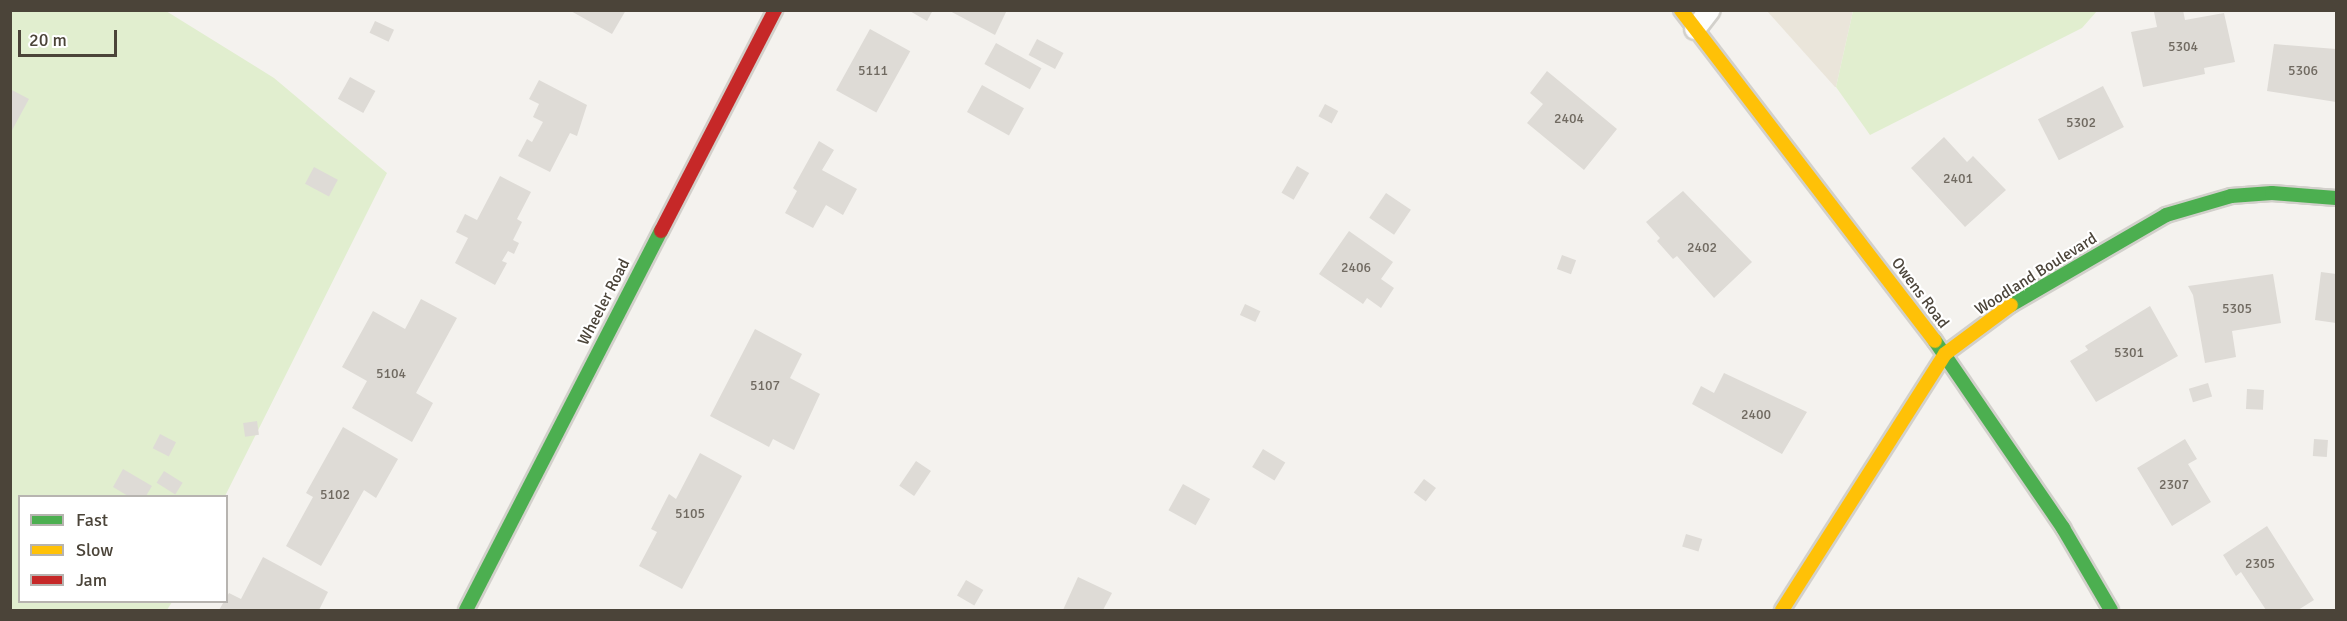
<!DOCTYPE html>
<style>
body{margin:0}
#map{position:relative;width:2347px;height:621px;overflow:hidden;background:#f4f2ee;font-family:Signika,sans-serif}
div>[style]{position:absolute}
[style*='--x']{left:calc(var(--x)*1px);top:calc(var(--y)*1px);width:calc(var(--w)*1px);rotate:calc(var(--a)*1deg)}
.education>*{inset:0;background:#eae5da}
.green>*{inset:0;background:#e1eecf}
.building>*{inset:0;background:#dedbd6;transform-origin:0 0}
.roads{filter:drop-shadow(2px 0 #d2d0cb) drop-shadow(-2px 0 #d2d0cb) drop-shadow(0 2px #d2d0cb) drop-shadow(0 -2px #d2d0cb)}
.lane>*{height:20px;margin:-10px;padding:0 10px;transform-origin:10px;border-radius:10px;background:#fdfdfc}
.fast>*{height:14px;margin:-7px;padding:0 7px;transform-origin:7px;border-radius:7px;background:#4caf50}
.slow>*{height:14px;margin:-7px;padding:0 7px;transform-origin:7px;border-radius:7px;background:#ffc107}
.jam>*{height:14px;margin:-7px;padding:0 7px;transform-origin:7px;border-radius:7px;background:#c62828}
span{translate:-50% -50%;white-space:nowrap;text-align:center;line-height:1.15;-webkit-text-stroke:4.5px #fff;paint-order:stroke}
.number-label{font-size:14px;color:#706a61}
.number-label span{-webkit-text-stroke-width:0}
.street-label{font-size:16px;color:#4b4439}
.frame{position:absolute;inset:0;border:12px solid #4b4439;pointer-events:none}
.legend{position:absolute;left:18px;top:495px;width:210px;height:108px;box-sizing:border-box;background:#fff;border:2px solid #b7b4b0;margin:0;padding:8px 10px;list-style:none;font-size:18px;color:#4b4439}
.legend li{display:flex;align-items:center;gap:12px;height:30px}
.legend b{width:30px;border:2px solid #b7b4b0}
.scale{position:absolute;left:18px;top:30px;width:99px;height:27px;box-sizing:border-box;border:3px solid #4b4439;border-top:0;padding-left:8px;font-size:18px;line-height:21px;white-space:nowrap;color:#4b4439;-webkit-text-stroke:4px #fff;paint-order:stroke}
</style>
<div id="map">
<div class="education">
<div style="clip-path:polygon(1767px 11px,1853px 11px,1836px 87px,1835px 87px)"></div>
</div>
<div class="green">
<div style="clip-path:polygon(10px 11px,166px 11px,274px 78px,387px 173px,225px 496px,20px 496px,20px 602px,172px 602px,167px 610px,11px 610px)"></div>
<div style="clip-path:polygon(1853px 11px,1853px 10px,2097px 11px,2082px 28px,1870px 135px,1836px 87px)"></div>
</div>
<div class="building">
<div style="clip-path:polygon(569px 10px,626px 10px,612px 34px)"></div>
<div style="clip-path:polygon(908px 10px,933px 10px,927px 21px)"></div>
<div style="clip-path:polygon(948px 10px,1007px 10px,995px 35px)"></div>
<div style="clip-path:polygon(2183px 10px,2185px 20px,2224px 13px,2235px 62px,2204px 68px,2205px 74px,2143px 87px,2131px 32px,2157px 27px,2154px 12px)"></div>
<div style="left:375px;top:21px;width:21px;height:13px;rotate:25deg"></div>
<div style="left:870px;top:29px;width:46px;height:70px;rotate:29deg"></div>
<div style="left:1037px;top:39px;width:30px;height:18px;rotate:28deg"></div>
<div style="left:996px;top:43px;width:52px;height:24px;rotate:29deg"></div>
<div style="clip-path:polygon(2274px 44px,2336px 49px,2336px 102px,2267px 91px)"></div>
<div style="clip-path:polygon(1547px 71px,1617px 129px,1584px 170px,1527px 123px,1543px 104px,1530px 93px)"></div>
<div style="left:350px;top:77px;width:29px;height:25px;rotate:29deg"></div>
<div style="clip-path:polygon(539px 80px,587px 105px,577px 136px,570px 133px,550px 172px,518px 156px,527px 139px,532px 142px,543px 122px,533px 117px,539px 104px,529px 99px)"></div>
<div style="left:982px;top:85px;width:48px;height:31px;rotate:29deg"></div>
<div style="left:2103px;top:86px;width:46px;height:73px;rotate:63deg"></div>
<div style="clip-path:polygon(10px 89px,29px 99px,10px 134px)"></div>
<div style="left:1325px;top:104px;width:15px;height:14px;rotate:28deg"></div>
<div style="clip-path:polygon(1944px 137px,1967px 162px,1973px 156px,2006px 190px,1965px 227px,1911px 168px)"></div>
<div style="clip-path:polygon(819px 141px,834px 150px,822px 170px,857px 189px,843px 215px,826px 205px,813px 228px,785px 213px,797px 191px,793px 188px)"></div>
<div style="left:1297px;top:166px;width:14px;height:31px;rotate:30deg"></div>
<div style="left:314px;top:167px;width:27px;height:19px;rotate:28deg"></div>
<div style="clip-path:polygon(500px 176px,531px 192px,517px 219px,522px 222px,513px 240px,519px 243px,514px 254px,508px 251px,502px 261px,507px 263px,495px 285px,455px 263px,468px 238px,456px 232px,465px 214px,477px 220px)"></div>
<div style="clip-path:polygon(1683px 191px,1752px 262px,1714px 298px,1677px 256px,1673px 259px,1657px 241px,1660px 238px,1646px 222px)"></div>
<div style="left:1386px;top:193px;width:30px;height:30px;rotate:34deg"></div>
<div style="clip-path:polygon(1349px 231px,1393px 262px,1381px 279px,1394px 288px,1381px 308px,1367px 298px,1363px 304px,1319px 274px)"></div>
<div style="left:1562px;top:255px;width:15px;height:15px;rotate:20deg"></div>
<div style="clip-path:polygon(2321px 272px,2336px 274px,2336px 323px,2315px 320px)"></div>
<div style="clip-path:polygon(2273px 274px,2281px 323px,2232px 331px,2236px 357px,2205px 363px,2193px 295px,2188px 286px)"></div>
<div style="clip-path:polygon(421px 299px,457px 318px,416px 393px,433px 403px,412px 442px,352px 408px,367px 381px,342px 367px,373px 311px,405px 329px)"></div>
<div style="left:1245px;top:304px;width:17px;height:12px;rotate:25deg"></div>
<div style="clip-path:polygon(2150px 306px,2178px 356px,2096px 402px,2070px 361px,2088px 350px,2085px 346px)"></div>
<div style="clip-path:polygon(755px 329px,802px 354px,790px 378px,820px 394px,794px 450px,773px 439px,769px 447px,710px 416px)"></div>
<div style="clip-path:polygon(1724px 373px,1807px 412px,1782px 454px,1692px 404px,1701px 386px,1714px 393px)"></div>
<div style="left:2208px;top:383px;width:14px;height:20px;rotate:73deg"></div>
<div style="left:2247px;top:389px;width:17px;height:20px;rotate:3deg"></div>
<div style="left:257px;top:421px;width:14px;height:14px;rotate:82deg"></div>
<div style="clip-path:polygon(343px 427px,398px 459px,376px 498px,364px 490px,321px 566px,286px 546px,313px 497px,306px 493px)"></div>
<div style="left:160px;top:434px;width:18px;height:16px;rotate:27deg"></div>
<div style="clip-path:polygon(2185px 439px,2197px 459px,2188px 464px,2211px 502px,2172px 526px,2137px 468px)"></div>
<div style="left:2314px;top:439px;width:14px;height:17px;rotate:4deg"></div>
<div style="left:1263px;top:449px;width:26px;height:21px;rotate:31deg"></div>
<div style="clip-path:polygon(700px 453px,742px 476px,682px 589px,639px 566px,657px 532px,651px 529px,669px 494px,676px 499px)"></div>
<div style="left:916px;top:461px;width:18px;height:30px;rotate:34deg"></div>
<div style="clip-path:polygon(123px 469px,152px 486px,146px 496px,128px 496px,113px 487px)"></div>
<div style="left:164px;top:471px;width:22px;height:14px;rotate:32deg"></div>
<div style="left:1424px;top:479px;width:15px;height:17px;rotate:37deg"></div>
<div style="left:1183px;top:484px;width:31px;height:30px;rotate:29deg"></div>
<div style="clip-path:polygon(2267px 526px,2314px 600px,2298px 610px,2266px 610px,2241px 572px,2236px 576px,2223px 555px)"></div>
<div style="left:1686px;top:534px;width:17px;height:13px;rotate:17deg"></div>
<div style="clip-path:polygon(263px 557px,328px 592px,319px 610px,219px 610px,229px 593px,241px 599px)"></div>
<div style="clip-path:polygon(1078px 577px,1112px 593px,1103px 610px,1063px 610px)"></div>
<div style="left:966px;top:580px;width:20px;height:18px;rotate:30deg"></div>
</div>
<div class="roads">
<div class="lane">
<div style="--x:1695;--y:29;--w:24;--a:-52"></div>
</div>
<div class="fast">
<div style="--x:2011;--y:305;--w:179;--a:-30.1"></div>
<div style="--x:2166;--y:215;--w:68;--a:-16.3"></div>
<div style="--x:2231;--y:196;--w:41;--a:-4.2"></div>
<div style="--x:2272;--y:193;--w:64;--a:4.5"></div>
<div style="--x:1935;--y:341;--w:227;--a:55.6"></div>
<div style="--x:2063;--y:528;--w:95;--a:59.7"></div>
<div style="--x:466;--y:610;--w:426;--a:-62.8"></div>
</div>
<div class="slow">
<div style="--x:1681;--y:10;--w:417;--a:52.5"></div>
<div style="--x:1782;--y:610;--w:303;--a:-57.5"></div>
<div style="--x:1945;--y:354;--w:82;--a:-36.6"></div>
</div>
<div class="jam">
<div style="--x:661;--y:231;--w:249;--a:-62.7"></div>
</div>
</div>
<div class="number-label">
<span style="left:2183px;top:47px">5304</span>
<span style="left:873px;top:71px">5111</span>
<span style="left:2303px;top:71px">5306</span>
<span style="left:1569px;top:119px">2404</span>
<span style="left:2081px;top:123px">5302</span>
<span style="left:1958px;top:179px">2401</span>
<span style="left:1702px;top:248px">2402</span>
<span style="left:1356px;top:268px">2406</span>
<span style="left:2237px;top:309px">5305</span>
<span style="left:2129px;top:353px">5301</span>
<span style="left:391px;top:374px">5104</span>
<span style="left:765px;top:386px">5107</span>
<span style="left:1756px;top:415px">2400</span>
<span style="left:2174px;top:485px">2307</span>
<span style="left:335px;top:495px">5102</span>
<span style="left:690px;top:514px">5105</span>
<span style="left:2260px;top:564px">2305</span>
</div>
<div class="street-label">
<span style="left:2036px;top:274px;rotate:-32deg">Woodland Boulevard</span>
<span style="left:1920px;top:293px;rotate:53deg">Owens Road</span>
<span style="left:604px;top:302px;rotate:-63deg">Wheeler Road</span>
</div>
<div class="frame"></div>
<ul class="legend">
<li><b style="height:8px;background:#4caf50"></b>Fast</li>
<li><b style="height:8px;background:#ffc107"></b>Slow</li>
<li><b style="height:8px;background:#c62828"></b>Jam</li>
</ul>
<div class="scale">20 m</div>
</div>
